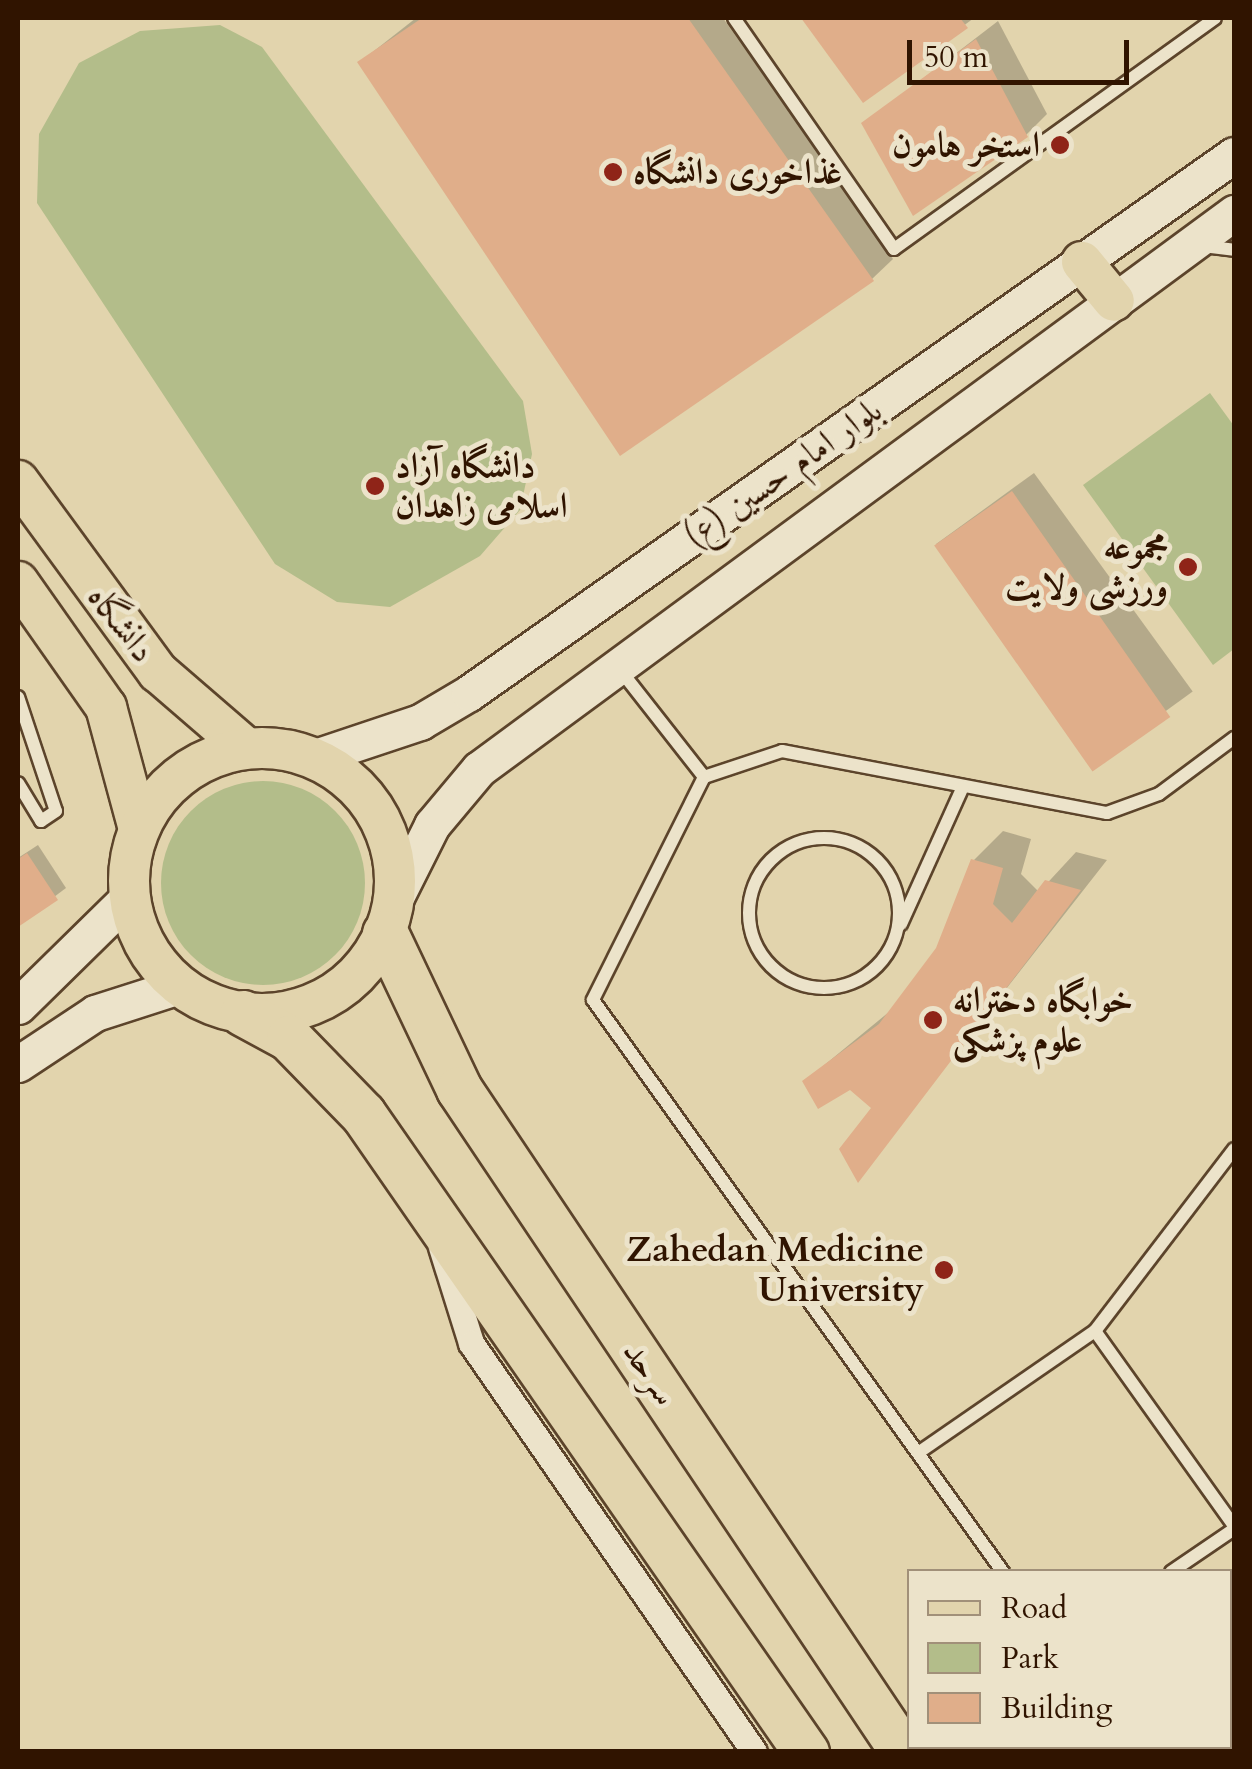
<!DOCTYPE html>
<meta charset="utf-8">
<style>
body{margin:0}
#map{position:relative;width:1252px;height:1769px;overflow:hidden;background:#e2d4ad;font-family:Cardo,Amiri,serif}
div>[style]{position:absolute}
[style*='--x']{left:calc(var(--x)*1px);top:calc(var(--y)*1px);width:calc(var(--w)*1px);rotate:calc(var(--a)*1deg)}
.green>*{inset:0;background:#b3bd8a}
.round{border-radius:50%}
.shadow>*{inset:0;background:#0003;transform-origin:0 0}
.building>*{inset:0;background:#e0ae8a;transform-origin:0 0}
.roads{filter:drop-shadow(2px 0 #5c442b) drop-shadow(-2px 0 #5c442b) drop-shadow(0 2px #5c442b) drop-shadow(0 -2px #5c442b)}
.lane>*{height:12px;margin:-6px;padding:0 6px;transform-origin:6px;border-radius:6px;background:#ece3ca}
.lane>.ring{margin:-6px;padding:0;box-sizing:content-box;background:none;border:12px solid #ece3ca;border-radius:50%}
.street>*{height:25px;margin:-12.5px;padding:0 12.5px;transform-origin:12.5px;border-radius:12.5px;background:#ece3ca}
.secondary>*{height:35px;margin:-17.5px;padding:0 17.5px;transform-origin:17.5px;border-radius:17.5px;background:#ece3ca}
.primary>*{height:40px;margin:-20px;padding:0 20px;transform-origin:20px;border-radius:20px;background:#e2d4ad}
.primary>.ring{margin:-20px;padding:0;box-sizing:content-box;background:none;border:40px solid #e2d4ad;border-radius:50%}
.highway>*{height:45px;margin:-22.5px;padding:0 22.5px;transform-origin:22.5px;border-radius:22.5px;background:#e2d4ad}
.dots>*{width:28px;height:28px;translate:-50% -50%;box-sizing:border-box;border:5px solid #ece3ca;border-radius:50%}
span{translate:-50% -50%;white-space:nowrap;text-align:center;line-height:1.15;-webkit-text-stroke:10px #ece3ca;paint-order:stroke}
.poi-label{font-size:35px;color:#301400;font-weight:700}
.right{translate:-100% -50%;text-align:right}
.left{translate:0 -50%;text-align:left}
.street-label{font-size:35px;color:#301400}
.frame{position:absolute;inset:0;border:20px solid #301400;pointer-events:none}
.legend{position:absolute;left:907px;top:1569px;width:325px;height:180px;box-sizing:border-box;background:#ece3ca;border:2px solid #a19079;margin:0;padding:12px 18px;list-style:none;font-size:30px;color:#301400}
.legend li{display:flex;align-items:center;gap:20px;height:50px}
.legend b{width:50px;border:2px solid #a19079}
.scale{position:absolute;left:907px;top:40px;width:222px;height:45px;box-sizing:border-box;border:5px solid #301400;border-top:0;padding-left:12px;font-size:30px;line-height:35px;white-space:nowrap;color:#301400;-webkit-text-stroke:8px #ece3ca;paint-order:stroke}
</style>
<div id="map">
<div class="green">
<div style="clip-path:polygon(220px 25px,262px 47px,523px 401px,532px 454px,520px 510px,480px 556px,390px 607px,337px 602px,275px 564px,37px 203px,39px 134px,79px 63px,140px 31px)"></div>
<div style="clip-path:polygon(1210px 393px,1234px 426px,1234px 649px,1213px 665px,1083px 485px)"></div>
<div class="round" style="left:161px;top:781px;width:204px;height:204px"></div>
</div>
<div class="shadow">
<div style="clip-path:polygon(416px 18px,723px 18px,893px 259px,872px 279px,360px 62px)"></div>
<div style="clip-path:polygon(805px 18px,974px 18px,863px 100px)"></div>
<div style="clip-path:polygon(998px 21px,1047px 114px,1026px 135px,864px 124px)"></div>
<div style="left:1034px;top:473px;width:270px;height:121px;rotate:54deg"></div>
<div style="clip-path:polygon(1003px 831px,1031px 839px,1021px 874px,1039px 892px,1076px 852px,1107px 860px,858px 1178px,874px 1108px,851px 1087px,805px 1081px,895px 1007px,939px 950px,973px 861px)"></div>
<div style="clip-path:polygon(38px 845px,66px 888px,18px 924px,18px 858px)"></div>
<div style="clip-path:polygon(1234px 1621px,1234px 1752px,1050px 1752px,1230px 1746px)"></div>
</div>
<div class="building">
<div style="clip-path:polygon(422px 18px,688px 18px,874px 281px,620px 456px,357px 62px)"></div>
<div style="clip-path:polygon(801px 18px,960px 18px,968px 28px,863px 103px)"></div>
<div style="clip-path:polygon(976px 39px,1028px 137px,913px 216px,861px 123px)"></div>
<div style="left:1012px;top:491px;width:276px;height:95px;rotate:55deg"></div>
<div style="clip-path:polygon(27px 853px,58px 900px,18px 927px,18px 859px)"></div>
<div style="clip-path:polygon(971px 859px,1003px 868px,993px 904px,1012px 923px,1045px 880px,1081px 890px,858px 1183px,839px 1149px,871px 1108px,850px 1090px,818px 1109px,802px 1081px,879px 1024px,936px 948px)"></div>
<div style="clip-path:polygon(1230px 1648px,1234px 1752px,1052px 1752px,1230px 1746px)"></div>
</div>
<div class="roads">
<div class="lane">
<div style="--x:734;--y:18;--w:281;--a:55.3"></div>
<div style="--x:894;--y:249;--w:395;--a:-35.7"></div>
<div style="--x:1203;--y:246;--w:31;--a:7"></div>
<div style="--x:621;--y:671;--w:135;--a:51.9"></div>
<div style="--x:704;--y:777;--w:82;--a:-18.4"></div>
<div style="--x:782;--y:751;--w:331;--a:10.8"></div>
<div style="--x:1107;--y:813;--w:55;--a:-20.1"></div>
<div style="--x:1159;--y:794;--w:94;--a:-36.7"></div>
<div style="--x:18;--y:697;--w:120;--a:71.6"></div>
<div style="--x:56;--y:811;--w:18;--a:146"></div>
<div style="--x:41;--y:821;--w:44;--a:-121.2"></div>
<div style="--x:704;--y:777;--w:249;--a:116.5"></div>
<div style="--x:593;--y:1000;--w:704;--a:54.37"></div>
<div class="ring" style="left:749px;top:838px;width:138px;height:138px"></div>
<div style="--x:901;--y:924;--w:150;--a:-65.7"></div>
<div style="--x:1095;--y:1331;--w:239;--a:54.5"></div>
<div style="--x:918;--y:1453;--w:215;--a:-34.6"></div>
<div style="--x:1095;--y:1331;--w:229;--a:-52.6"></div>
<div style="--x:1171;--y:1572;--w:76;--a:-34.3"></div>
</div>
<div class="street">
<div style="--x:441;--y:1247;--w:101;--a:72.6"></div>
<div style="--x:471;--y:1343;--w:497;--a:55.3"></div>
</div>
<div class="secondary">
<div style="--x:315;--y:757;--w:111;--a:-18.4"></div>
<div style="--x:420;--y:722;--w:57;--a:-30.6"></div>
<div style="--x:469;--y:693;--w:935;--a:-35.12"></div>
<div style="--x:395;--y:899;--w:83;--a:-63.4"></div>
<div style="--x:432;--y:825;--w:73;--a:-50"></div>
<div style="--x:479;--y:769;--w:938;--a:-36.37"></div>
<div style="--x:18;--y:1006;--w:156;--a:-44.5"></div>
<div style="--x:18;--y:1064;--w:92;--a:-33.5"></div>
<div style="--x:95;--y:1013;--w:88;--a:-17.8"></div>
</div>
<div class="primary">
<div style="--x:1082;--y:262;--w:50;--a:50.6"></div>
<div style="--x:18;--y:481;--w:237;--a:53.8"></div>
<div style="--x:158;--y:672;--w:116;--a:40.8"></div>
<div style="--x:18;--y:582;--w:153;--a:54.9"></div>
<div style="--x:106;--y:707;--w:126;--a:74.9"></div>
<div class="ring" style="left:129px;top:748px;width:226px;height:226px"></div>
</div>
<div class="highway">
<div style="--x:385;--y:933;--w:173;--a:64.6"></div>
<div style="--x:459;--y:1089;--w:798;--a:56.19"></div>
<div style="--x:243;--y:1013;--w:52;--a:28.5"></div>
<div style="--x:289;--y:1038;--w:106;--a:45.8"></div>
<div style="--x:363;--y:1114;--w:777;--a:55.23"></div>
</div>
</div>
<div class="dots">
<div style="left:1060px;top:145px;background:#8f2418"></div>
<div style="left:613px;top:172px;background:#8f2418"></div>
<div style="left:375px;top:486px;background:#8f2418"></div>
<div style="left:1188px;top:567px;background:#8f2418"></div>
<div style="left:933px;top:1020px;background:#8f2418"></div>
<div style="left:944px;top:1270px;background:#8f2418"></div>
</div>
<div class="poi-label">
<span class="right" style="left:1040px;top:145px">استخر هامون</span>
<span class="left" style="left:633px;top:172px">غذاخوری دانشگاه</span>
<span class="left" style="left:395px;top:486px">دانشگاه آزاد<br>اسلامی زاهدان</span>
<span class="right" style="left:1168px;top:567px">مجموعه<br>ورزشی ولایت</span>
<span class="left" style="left:953px;top:1020px">خوابگاه دخترانه<br>علوم پزشکی</span>
<span class="right" style="left:924px;top:1270px">Zahedan Medicine<br>University</span>
</div>
<div class="street-label">
<span style="left:783px;top:473px;rotate:-35deg">بلوار امام حسین (ع)</span>
<span style="left:121px;top:624px;rotate:52deg">دانشگاه</span>
<span style="left:650px;top:1373px;rotate:56deg">سرحد</span>
</div>
<div class="frame"></div>
<ul class="legend">
<li><b style="height:12px;background:#e2d4ad"></b>Road</li>
<li><b style="height:28px;background:#b3bd8a"></b>Park</li>
<li><b style="height:28px;background:#e0ae8a"></b>Building</li>
</ul>
<div class="scale">50 m</div>
</div>
